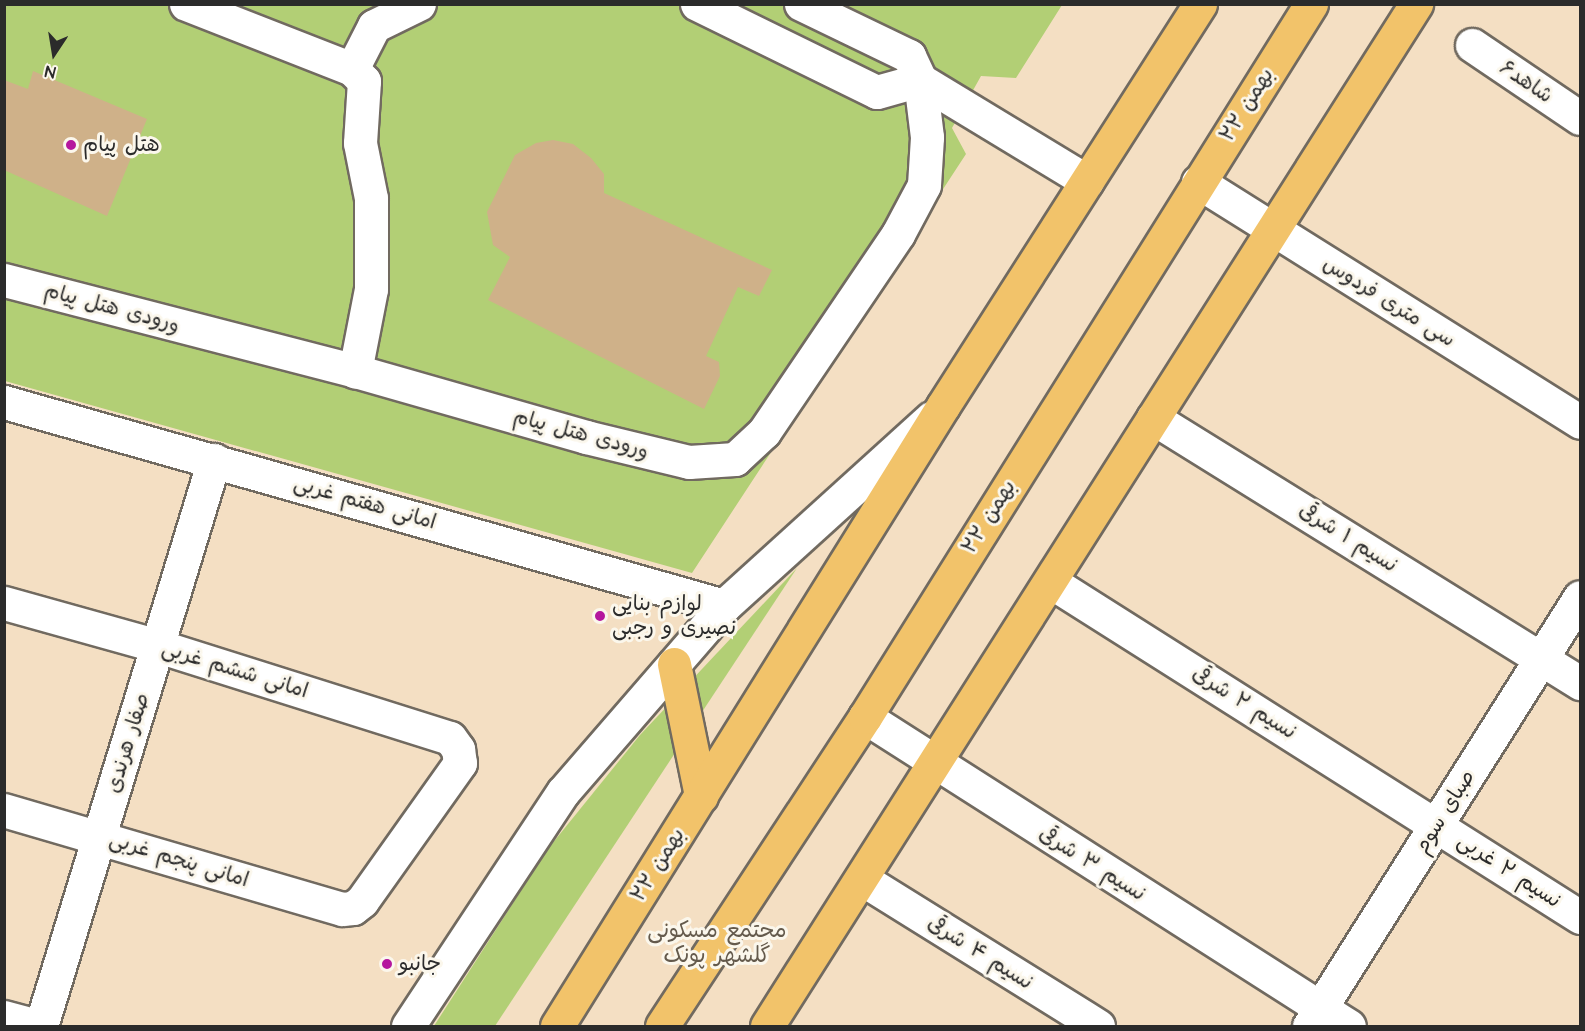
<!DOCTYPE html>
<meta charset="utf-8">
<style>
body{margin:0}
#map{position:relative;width:1585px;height:1031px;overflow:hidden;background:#f4dfc3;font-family:"Architects Daughter","Playpen Sans Arabic",sans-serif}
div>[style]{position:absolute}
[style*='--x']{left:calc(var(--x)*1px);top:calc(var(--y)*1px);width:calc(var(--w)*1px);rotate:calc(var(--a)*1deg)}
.green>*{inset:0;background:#b2cf75}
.building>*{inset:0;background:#cfb189}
.roads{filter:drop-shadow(2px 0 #716a60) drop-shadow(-2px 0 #716a60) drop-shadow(0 2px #716a60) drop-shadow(0 -2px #716a60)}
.minor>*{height:33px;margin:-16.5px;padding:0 16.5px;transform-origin:16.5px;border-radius:16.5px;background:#fff}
.major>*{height:33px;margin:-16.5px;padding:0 16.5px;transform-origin:16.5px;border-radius:16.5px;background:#f2c36a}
.highway>*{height:33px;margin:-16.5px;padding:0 16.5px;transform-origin:16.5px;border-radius:16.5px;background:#f2c36a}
.dots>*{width:16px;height:16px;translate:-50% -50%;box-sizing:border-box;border:3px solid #fbf7ec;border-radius:50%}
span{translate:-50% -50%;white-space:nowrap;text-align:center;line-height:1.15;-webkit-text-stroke:6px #fbf7ec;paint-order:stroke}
.street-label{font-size:21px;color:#2b2b2b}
.poi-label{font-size:21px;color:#2b2b2b}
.left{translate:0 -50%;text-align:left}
.neighbourhood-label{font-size:22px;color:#645a4c}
.frame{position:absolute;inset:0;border:6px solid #2b2b2b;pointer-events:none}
.north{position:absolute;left:24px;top:24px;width:60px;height:60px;-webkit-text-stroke:4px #fbf7ec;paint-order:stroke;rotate:192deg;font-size:16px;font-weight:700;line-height:24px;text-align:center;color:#2b2b2b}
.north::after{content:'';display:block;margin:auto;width:21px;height:27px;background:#2b2b2b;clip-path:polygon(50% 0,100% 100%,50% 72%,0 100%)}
</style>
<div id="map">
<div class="green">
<div style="clip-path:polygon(4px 5px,1062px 5px,1016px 78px,981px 76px,952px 128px,966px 154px,692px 573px,5px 381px)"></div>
<div style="clip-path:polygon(797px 568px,495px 1026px,434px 1026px,547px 850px,640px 735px)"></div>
</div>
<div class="building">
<div style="clip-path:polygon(33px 71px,147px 119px,107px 216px,4px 170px,4px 80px,28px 89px)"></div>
<div style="clip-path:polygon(553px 140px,573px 144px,591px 158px,604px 174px,604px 193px,772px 270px,759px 296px,738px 287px,706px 356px,719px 362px,720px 376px,704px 409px,488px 300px,510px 257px,493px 245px,487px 212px,515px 155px,536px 143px)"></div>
</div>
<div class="roads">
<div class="minor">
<div style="--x:186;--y:4;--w:178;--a:21.4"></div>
<div style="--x:352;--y:69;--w:48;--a:-62.9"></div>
<div style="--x:374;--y:26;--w:50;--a:-26.1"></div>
<div style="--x:697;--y:4;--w:200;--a:26.1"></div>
<div style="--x:877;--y:92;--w:45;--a:-15.6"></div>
<div style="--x:801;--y:4;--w:120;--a:25.7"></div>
<div style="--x:909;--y:56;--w:26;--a:65"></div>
<div style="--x:920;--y:80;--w:195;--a:31.2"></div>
<div style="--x:1472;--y:45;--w:130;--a:34.1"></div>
<div style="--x:352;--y:69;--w:17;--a:45"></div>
<div style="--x:364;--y:81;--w:62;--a:93.7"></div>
<div style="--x:360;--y:143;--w:56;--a:78.7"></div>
<div style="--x:371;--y:198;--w:91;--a:90"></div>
<div style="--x:371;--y:289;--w:84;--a:101"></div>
<div style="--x:1198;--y:182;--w:451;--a:32.1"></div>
<div style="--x:4;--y:280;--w:363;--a:14.5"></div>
<div style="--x:355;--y:371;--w:240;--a:15.9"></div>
<div style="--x:586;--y:437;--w:106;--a:13.6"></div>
<div style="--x:689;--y:462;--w:46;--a:-3.7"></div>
<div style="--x:735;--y:459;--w:40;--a:-43"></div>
<div style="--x:764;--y:432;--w:239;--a:-55.9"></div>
<div style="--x:898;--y:234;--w:55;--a:-62"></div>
<div style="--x:924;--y:185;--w:48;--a:-86.4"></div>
<div style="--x:927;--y:137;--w:57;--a:-97"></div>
<div style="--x:4;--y:402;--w:748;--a:15.82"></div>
<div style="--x:1153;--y:418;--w:503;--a:31.82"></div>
<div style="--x:1051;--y:582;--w:626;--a:32.34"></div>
<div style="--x:4;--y:603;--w:160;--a:15.6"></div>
<div style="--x:158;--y:646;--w:306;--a:17.5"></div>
<div style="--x:450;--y:738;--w:14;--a:54"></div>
<div style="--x:458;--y:749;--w:14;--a:82"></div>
<div style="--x:460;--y:763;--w:169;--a:125.4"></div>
<div style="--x:362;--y:901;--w:11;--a:142"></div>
<div style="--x:353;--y:908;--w:11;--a:175"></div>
<div style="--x:342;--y:909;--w:352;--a:-163.7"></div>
<div style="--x:865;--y:717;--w:574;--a:32.56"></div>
<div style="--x:862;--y:879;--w:278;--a:31.9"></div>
<div style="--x:4;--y:1017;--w:34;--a:15"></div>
<div style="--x:41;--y:1026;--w:592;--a:-73"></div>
<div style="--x:408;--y:1026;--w:281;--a:-56.5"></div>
<div style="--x:563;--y:792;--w:246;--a:-49.1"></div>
<div style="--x:724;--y:606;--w:280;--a:-42.2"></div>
<div style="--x:1309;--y:1026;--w:507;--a:-57.72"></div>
</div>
<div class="major">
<div style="--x:767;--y:1026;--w:1211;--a:-57.58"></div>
</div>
<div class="highway">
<div style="--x:674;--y:664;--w:135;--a:78.4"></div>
<div style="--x:557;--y:1026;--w:730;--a:-58.09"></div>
<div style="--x:943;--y:406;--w:477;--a:-57.4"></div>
<div style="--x:662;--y:1026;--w:370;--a:-56.7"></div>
<div style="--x:865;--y:717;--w:841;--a:-57.97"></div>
</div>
</div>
<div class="dots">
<div style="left:71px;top:145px;background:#b5179e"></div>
<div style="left:600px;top:616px;background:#b5179e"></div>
<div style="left:387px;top:964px;background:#b5179e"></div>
</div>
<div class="street-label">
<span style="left:1526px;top:82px;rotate:34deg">شاهد۶</span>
<span style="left:1247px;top:105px;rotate:-58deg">۲۲ بهمن</span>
<span style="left:1389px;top:302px;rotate:32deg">سی متری فردوس</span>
<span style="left:112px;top:308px;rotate:15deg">ورودی هتل پیام</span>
<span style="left:581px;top:434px;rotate:15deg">ورودی هتل پیام</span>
<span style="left:365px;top:503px;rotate:16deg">امانی هفتم غربی</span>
<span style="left:989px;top:517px;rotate:-58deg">۲۲ بهمن</span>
<span style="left:1348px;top:538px;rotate:32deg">نسیم ۱ شرقی</span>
<span style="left:235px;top:670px;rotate:17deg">امانی ششم غربی</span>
<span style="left:1244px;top:703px;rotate:32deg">نسیم ۲ شرقی</span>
<span style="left:128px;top:743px;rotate:-73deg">صفار هرندی</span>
<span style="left:1445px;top:812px;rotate:-58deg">صبای سوم</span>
<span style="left:179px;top:860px;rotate:17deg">امانی پنجم غربی</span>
<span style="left:1092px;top:864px;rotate:32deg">نسیم ۳ شرقی</span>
<span style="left:658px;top:865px;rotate:-58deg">۲۲ بهمن</span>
<span style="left:1509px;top:871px;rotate:33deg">نسیم ۲ غربی</span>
<span style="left:980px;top:953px;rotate:32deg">نسیم ۴ شرقی</span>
</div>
<div class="poi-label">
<span class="left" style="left:83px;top:145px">هتل پیام</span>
<span class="left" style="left:612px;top:616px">لوازم بنایی<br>نصیری و رجبی</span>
<span class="left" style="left:399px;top:964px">جانبو</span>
</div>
<div class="neighbourhood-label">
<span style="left:717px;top:943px">مجتمع مسکونی<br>گلشهر پونک</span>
</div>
<div class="frame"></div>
<div class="north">N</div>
</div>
